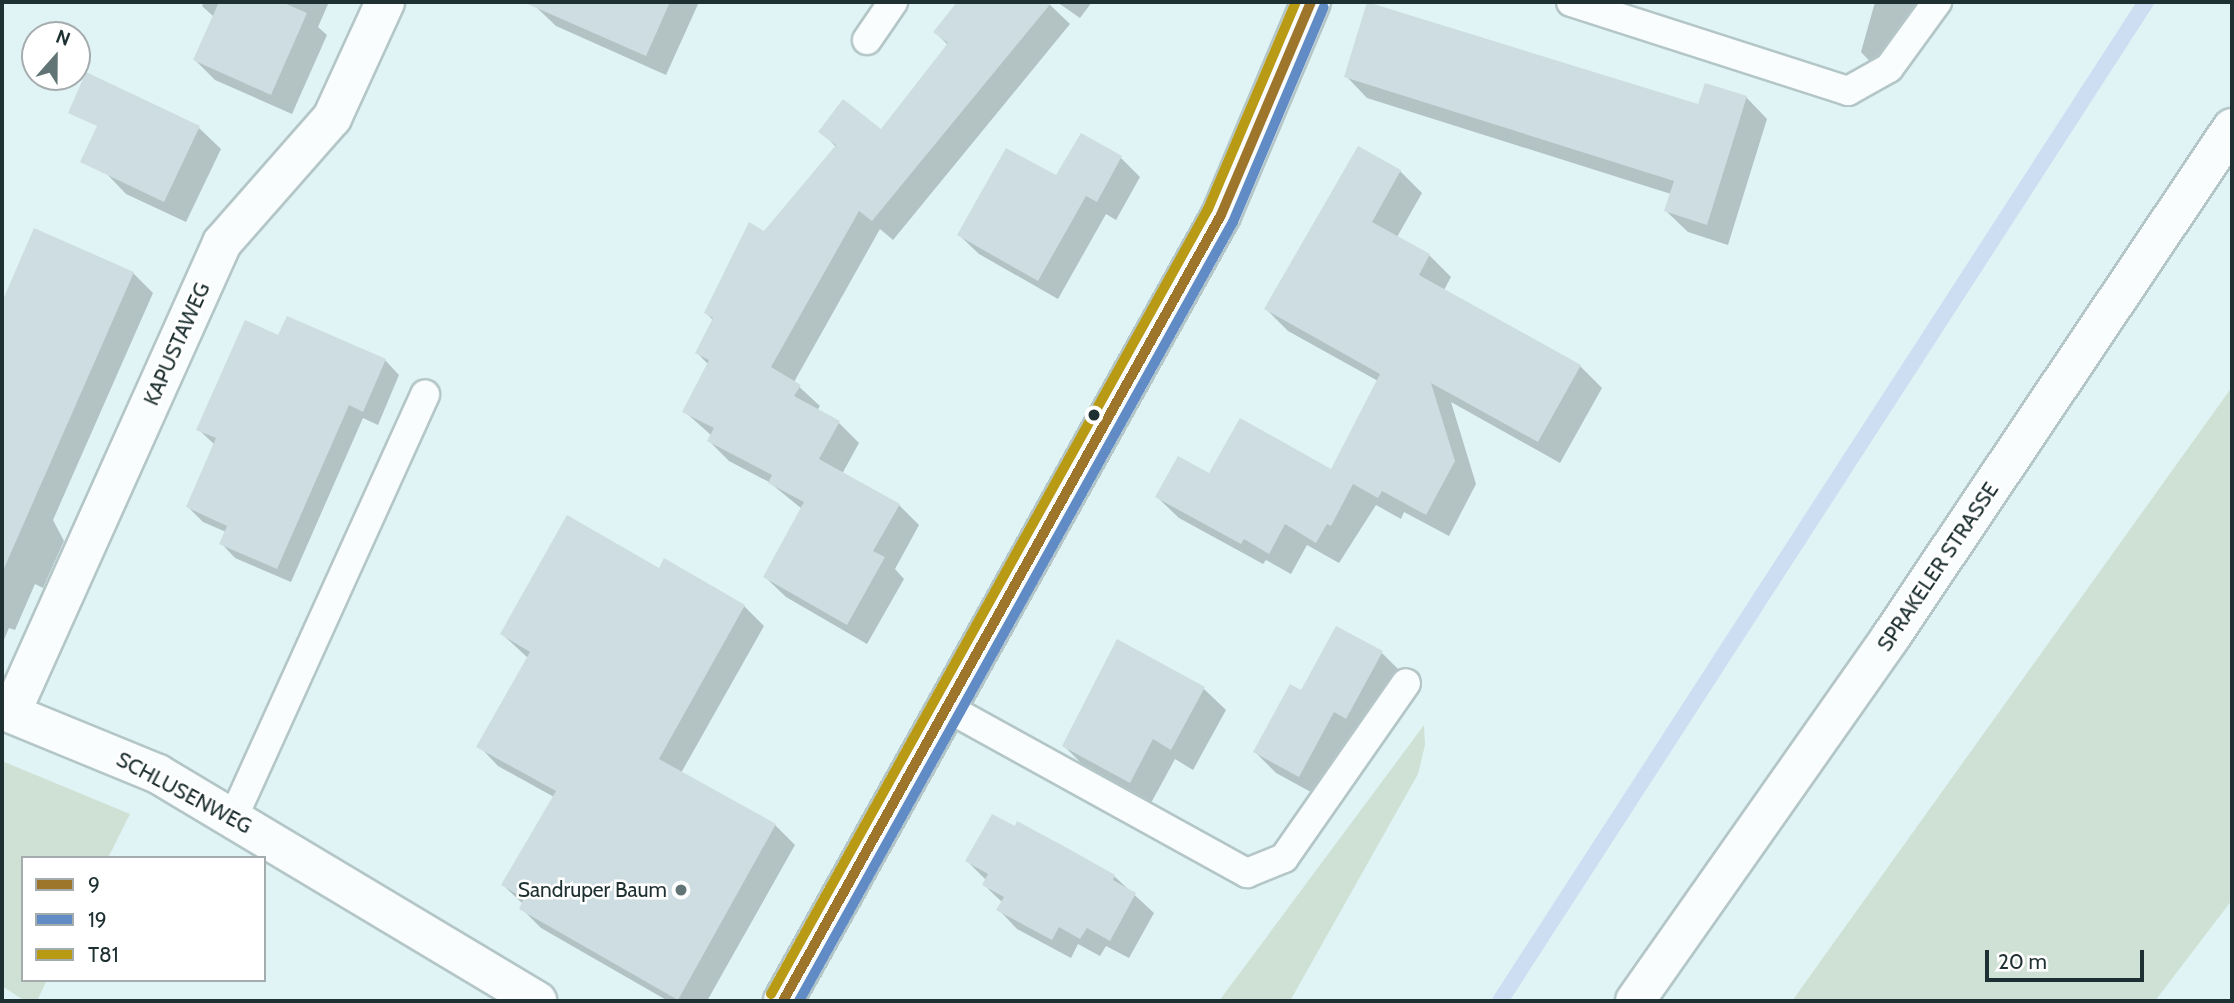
<!DOCTYPE html>
<style>
body{margin:0}
#map{position:relative;width:2234px;height:1003px;overflow:hidden;background:#e0f4f5;font-family:Cabin,sans-serif}
div>[style]{position:absolute}
[style*='--x']{left:calc(var(--x)*1px);top:calc(var(--y)*1px);width:calc(var(--w)*1px);rotate:calc(var(--a)*1deg)}
.green>*{inset:0;background:#cfe1d4}
.shadow>*{inset:0;background:#0003}
.stream>*{height:16px;margin:-8px;padding:0 8px;transform-origin:8px;border-radius:8px;background:#cdddf2}
.building>*{inset:0;background:#cddde1}
.roads{filter:drop-shadow(2px 0 #b4c6c7) drop-shadow(-2px 0 #b4c6c7) drop-shadow(0 2px #b4c6c7) drop-shadow(0 -2px #b4c6c7)}
.service>*{height:28px;margin:-14px;padding:0 14px;transform-origin:14px;border-radius:14px;background:#fafdfe}
.minor>*{height:38px;margin:-19px;padding:0 19px;transform-origin:19px;border-radius:19px;background:#fafdfe}
.tertiary>*{height:38px;margin:-19px;padding:0 19px;transform-origin:19px;border-radius:19px;background:#fafdfe}
.secondary>*{height:38px;margin:-19px;padding:0 19px;transform-origin:19px;border-radius:19px;background:#fafdfe}
.bus-1>*{height:10px;margin:-5px;padding:0 5px;transform-origin:5px;border-radius:5px;background:#9d762c}
.bus-2>*{height:10px;margin:-5px;padding:0 5px;transform-origin:5px;border-radius:5px;background:#608bc4}
.bus-3>*{height:10px;margin:-5px;padding:0 5px;transform-origin:5px;border-radius:5px;background:#b99a14}
.dots>*{width:19px;height:19px;translate:-50% -50%;box-sizing:border-box;border:4px solid #fff;border-radius:50%}
span{translate:-50% -50%;white-space:nowrap;text-align:center;line-height:1.15;-webkit-text-stroke:5px #fff;paint-order:stroke}
.street-label{font-size:21px;color:#1e3031}
.poi-label{font-size:21px;color:#1e3031}
.right{translate:-100% -50%;text-align:right}
.frame{position:absolute;inset:0;border:4px solid #1e3031;pointer-events:none}
.legend{position:absolute;left:21px;top:856px;width:245px;height:126px;box-sizing:border-box;background:#fff;border:2px solid #a5acad;margin:0;padding:9px 12px;list-style:none;font-size:21px;color:#1e3031}
.legend li{display:flex;align-items:center;gap:14px;height:35px}
.legend b{width:35px;border:2px solid #a5acad}
.north{position:absolute;left:21px;top:21px;width:70px;height:70px;box-sizing:border-box;background:#fff;border:2px solid #a5acad;border-radius:50%;rotate:21deg;font-size:19px;font-weight:700;line-height:28px;text-align:center;color:#1e3031}
.north::after{content:'';display:block;margin:auto;width:24px;height:32px;background:#627576;clip-path:polygon(50% 0,100% 100%,50% 72%,0 100%)}
.scale{position:absolute;left:1985px;top:950px;width:159px;height:32px;box-sizing:border-box;border:4px solid #1e3031;border-top:0;padding-left:9px;font-size:21px;line-height:24px;white-space:nowrap;color:#1e3031;-webkit-text-stroke:5px #fff;paint-order:stroke}
</style>
<div id="map">
<div class="green">
<div style="clip-path:polygon(2232px 387px,2232px 900px,2155px 1001px,1792px 1001px)"></div>
<div style="clip-path:polygon(1424px 725px,1425px 745px,1418px 774px,1290px 1001px,1219px 1001px)"></div>
<div style="clip-path:polygon(2px 761px,130px 814px,108px 858px,23px 858px,23px 980px,47px 980px,37px 1001px,25px 1001px,2px 986px)"></div>
</div>
<div class="shadow">
<div style="clip-path:polygon(204px 2px,329px 2px,318px 27px,327px 35px,292px 114px,215px 80px,195px 60px,214px 17px,202px 6px)"></div>
<div style="clip-path:polygon(537px 2px,699px 2px,666px 75px,556px 26px,535px 6px)"></div>
<div style="clip-path:polygon(959px 2px,1047px 2px,1070px 24px,893px 240px,880px 229px,794px 382px,820px 406px,817px 411px,839px 423px,859px 443px,842px 474px,899px 505px,919px 525px,895px 569px,904px 579px,867px 644px,786px 597px,765px 577px,802px 509px,769px 482px,729px 461px,709px 441px,712px 436px,684px 411px,709px 365px,697px 353px,713px 320px,706px 313px,836px 147px,821px 131px,881px 131px,948px 45px,935px 32px)"></div>
<div style="clip-path:polygon(1057px 2px,1092px 2px,1080px 18px)"></div>
<div style="clip-path:polygon(1875px 2px,1935px 2px,1880px 72px,1861px 52px)"></div>
<div style="clip-path:polygon(1346px 76px,1699px 106px,1746px 97px,1767px 119px,1728px 245px,1688px 232px,1666px 211px,1671px 194px,1367px 98px)"></div>
<div style="clip-path:polygon(137px 98px,199px 128px,221px 149px,186px 222px,126px 194px,105px 172px)"></div>
<div style="clip-path:polygon(1082px 135px,1121px 158px,1140px 177px,1116px 220px,1106px 214px,1058px 299px,979px 254px,959px 235px,1057px 177px)"></div>
<div style="clip-path:polygon(1400px 171px,1422px 193px,1397px 237px,1429px 255px,1451px 277px,1444px 290px,1580px 366px,1602px 388px,1560px 463px,1451px 402px,1476px 484px,1449px 536px,1404px 512px,1401px 519px,1376px 505px,1339px 563px,1307px 545px,1291px 574px,1266px 560px,1263px 564px,1179px 518px,1157px 497px,1210px 475px,1332px 471px,1378px 381px,1288px 331px,1266px 309px)"></div>
<div style="clip-path:polygon(35px 230px,133px 273px,153px 293px,53px 520px,64px 541px,43px 588px,35px 584px,15px 630px,9px 628px,2px 644px,2px 402px,12px 378px,2px 367px,9px 346px,2px 338px,2px 306px)"></div>
<div style="clip-path:polygon(279px 337px,385px 360px,399px 375px,378px 425px,363px 418px,291px 582px,235px 558px,221px 543px,226px 532px,203px 522px,188px 507px,215px 445px,198px 429px)"></div>
<div style="clip-path:polygon(660px 570px,744px 606px,764px 626px,681px 773px,775px 825px,795px 845px,707px 1001px,668px 1001px,541px 928px,521px 908px,523px 904px,503px 885px,554px 797px,498px 766px,479px 746px,528px 658px,502px 634px)"></div>
<div style="clip-path:polygon(1118px 642px,1204px 689px,1226px 710px,1193px 770px,1175px 759px,1151px 803px,1085px 767px,1064px 746px)"></div>
<div style="clip-path:polygon(1382px 653px,1403px 674px,1320px 797px,1276px 773px,1255px 752px,1301px 692px)"></div>
<div style="clip-path:polygon(967px 861px,1114px 876px,1154px 913px,1129px 958px,1106px 946px,1100px 956px,1078px 944px,1071px 958px,1017px 929px,999px 910px,1003px 903px,984px 885px,987px 881px)"></div>
</div>
<div class="stream">
<div style="--x:1500;--y:1001;--w:1190;--a:-57.11"></div>
</div>
<div class="building">
<div style="clip-path:polygon(219px 2px,282px 2px,307px 13px,271px 95px,193px 60px)"></div>
<div style="clip-path:polygon(523px 2px,670px 2px,646px 56px)"></div>
<div style="clip-path:polygon(957px 2px,1052px 2px,872px 221px,859px 211px,771px 367px,801px 385px,794px 396px,840px 421px,819px 459px,900px 504px,873px 551px,885px 557px,847px 625px,763px 577px,804px 502px,768px 483px,772px 475px,707px 441px,714px 428px,682px 412px,709px 360px,695px 353px,713px 318px,704px 313px,749px 222px,764px 231px,836px 145px,818px 132px,843px 99px,881px 129px,948px 43px,933px 32px)"></div>
<div style="clip-path:polygon(1367px 2px,1698px 104px,1705px 83px,1747px 96px,1707px 225px,1664px 211px,1674px 181px,1344px 77px)"></div>
<div style="clip-path:polygon(86px 72px,200px 126px,164px 202px,80px 162px,97px 126px,68px 113px)"></div>
<div style="clip-path:polygon(1081px 133px,1122px 156px,1097px 202px,1086px 196px,1038px 281px,957px 235px,1006px 148px,1056px 175px)"></div>
<div style="clip-path:polygon(1358px 146px,1401px 170px,1372px 222px,1430px 254px,1419px 275px,1581px 365px,1538px 442px,1431px 383px,1455px 461px,1426px 515px,1382px 491px,1378px 498px,1353px 484px,1331px 526px,1327px 524px,1316px 543px,1285px 524px,1269px 554px,1244px 539px,1241px 544px,1155px 497px,1178px 456px,1209px 473px,1240px 418px,1331px 469px,1380px 374px,1264px 309px)"></div>
<div style="clip-path:polygon(34px 228px,134px 272px,2px 573px,2px 302px)"></div>
<div style="clip-path:polygon(287px 316px,386px 359px,363px 412px,349px 405px,277px 569px,219px 544px,227px 526px,186px 507px,216px 438px,196px 430px,245px 320px,278px 335px)"></div>
<div style="clip-path:polygon(567px 515px,659px 568px,664px 558px,745px 605px,659px 759px,776px 824px,678px 1000px,519px 909px,524px 898px,501px 885px,556px 791px,476px 747px,530px 652px,500px 634px)"></div>
<div style="clip-path:polygon(1336px 626px,1383px 651px,1346px 719px,1334px 712px,1299px 777px,1253px 752px,1290px 684px,1301px 690px)"></div>
<div style="clip-path:polygon(1117px 639px,1205px 687px,1171px 750px,1153px 739px,1130px 783px,1062px 746px)"></div>
<div style="clip-path:polygon(992px 814px,1015px 826px,1017px 821px,1069px 849px,1115px 875px,1113px 880px,1136px 893px,1110px 941px,1087px 928px,1080px 939px,1059px 927px,1052px 940px,996px 910px,1004px 897px,982px 885px,988px 874px,965px 861px)"></div>
</div>
<div class="roads">
<div class="service">
<div style="--x:1571;--y:2;--w:291;--a:17.8"></div>
<div style="--x:1848;--y:91;--w:47;--a:-29.3"></div>
<div style="--x:1889;--y:68;--w:82;--a:-54"></div>
<div style="--x:867;--y:40;--w:46;--a:-55.6"></div>
<div style="--x:946;--y:707;--w:344;--a:28.9"></div>
<div style="--x:1247;--y:873;--w:40;--a:-22"></div>
<div style="--x:1284;--y:858;--w:213;--a:-55.1"></div>
<div style="--x:233;--y:818;--w:465;--a:-65.6"></div>
</div>
<div class="minor">
<div style="--x:2;--y:710;--w:169;--a:22.3"></div>
<div style="--x:158;--y:774;--w:442;--a:30.9"></div>
<div style="--x:11;--y:713;--w:515;--a:-65.82"></div>
<div style="--x:222;--y:243;--w:167;--a:-48.7"></div>
<div style="--x:332;--y:118;--w:128;--a:-65.4"></div>
</div>
<div class="tertiary">
<div style="--x:783;--y:1001;--w:900;--a:-60.87"></div>
<div style="--x:1221;--y:215;--w:231;--a:-67.1"></div>
</div>
<div class="secondary">
<div style="--x:1635;--y:1001;--w:444;--a:-54.9"></div>
<div style="--x:1890;--y:638;--w:614;--a:-56.15"></div>
</div>
</div>
<div class="bus-1">
<div style="--x:783;--y:1001;--w:900;--a:-60.87"></div>
<div style="--x:1221;--y:215;--w:231;--a:-67.1"></div>
</div>
<div class="bus-2">
<div style="--x:799;--y:1001;--w:892;--a:-60.88"></div>
<div style="--x:1233;--y:222;--w:233;--a:-67.1"></div>
</div>
<div class="bus-3">
<div style="--x:771;--y:994;--w:898;--a:-60.9"></div>
<div style="--x:1208;--y:209;--w:225;--a:-67"></div>
</div>
<div class="dots">
<div style="left:1094px;top:415px;background:#1e3031"></div>
<div style="left:681px;top:890px;background:#627576"></div>
</div>
<div class="street-label">
<span style="left:177px;top:344px;rotate:-66deg">KAPUSTAWEG</span>
<span style="left:1938px;top:567px;rotate:-56deg">SPRAKELER STRASSE</span>
<span style="left:184px;top:793px;rotate:28deg">SCHLUSENWEG</span>
</div>
<div class="poi-label">
<span class="right" style="left:667px;top:890px">Sandruper Baum</span>
</div>
<div class="frame"></div>
<ul class="legend">
<li><b style="height:9px;background:#9d762c"></b>9</li>
<li><b style="height:9px;background:#608bc4"></b>19</li>
<li><b style="height:9px;background:#b99a14"></b>T81</li>
</ul>
<div class="north">N</div>
<div class="scale">20 m</div>
</div>
